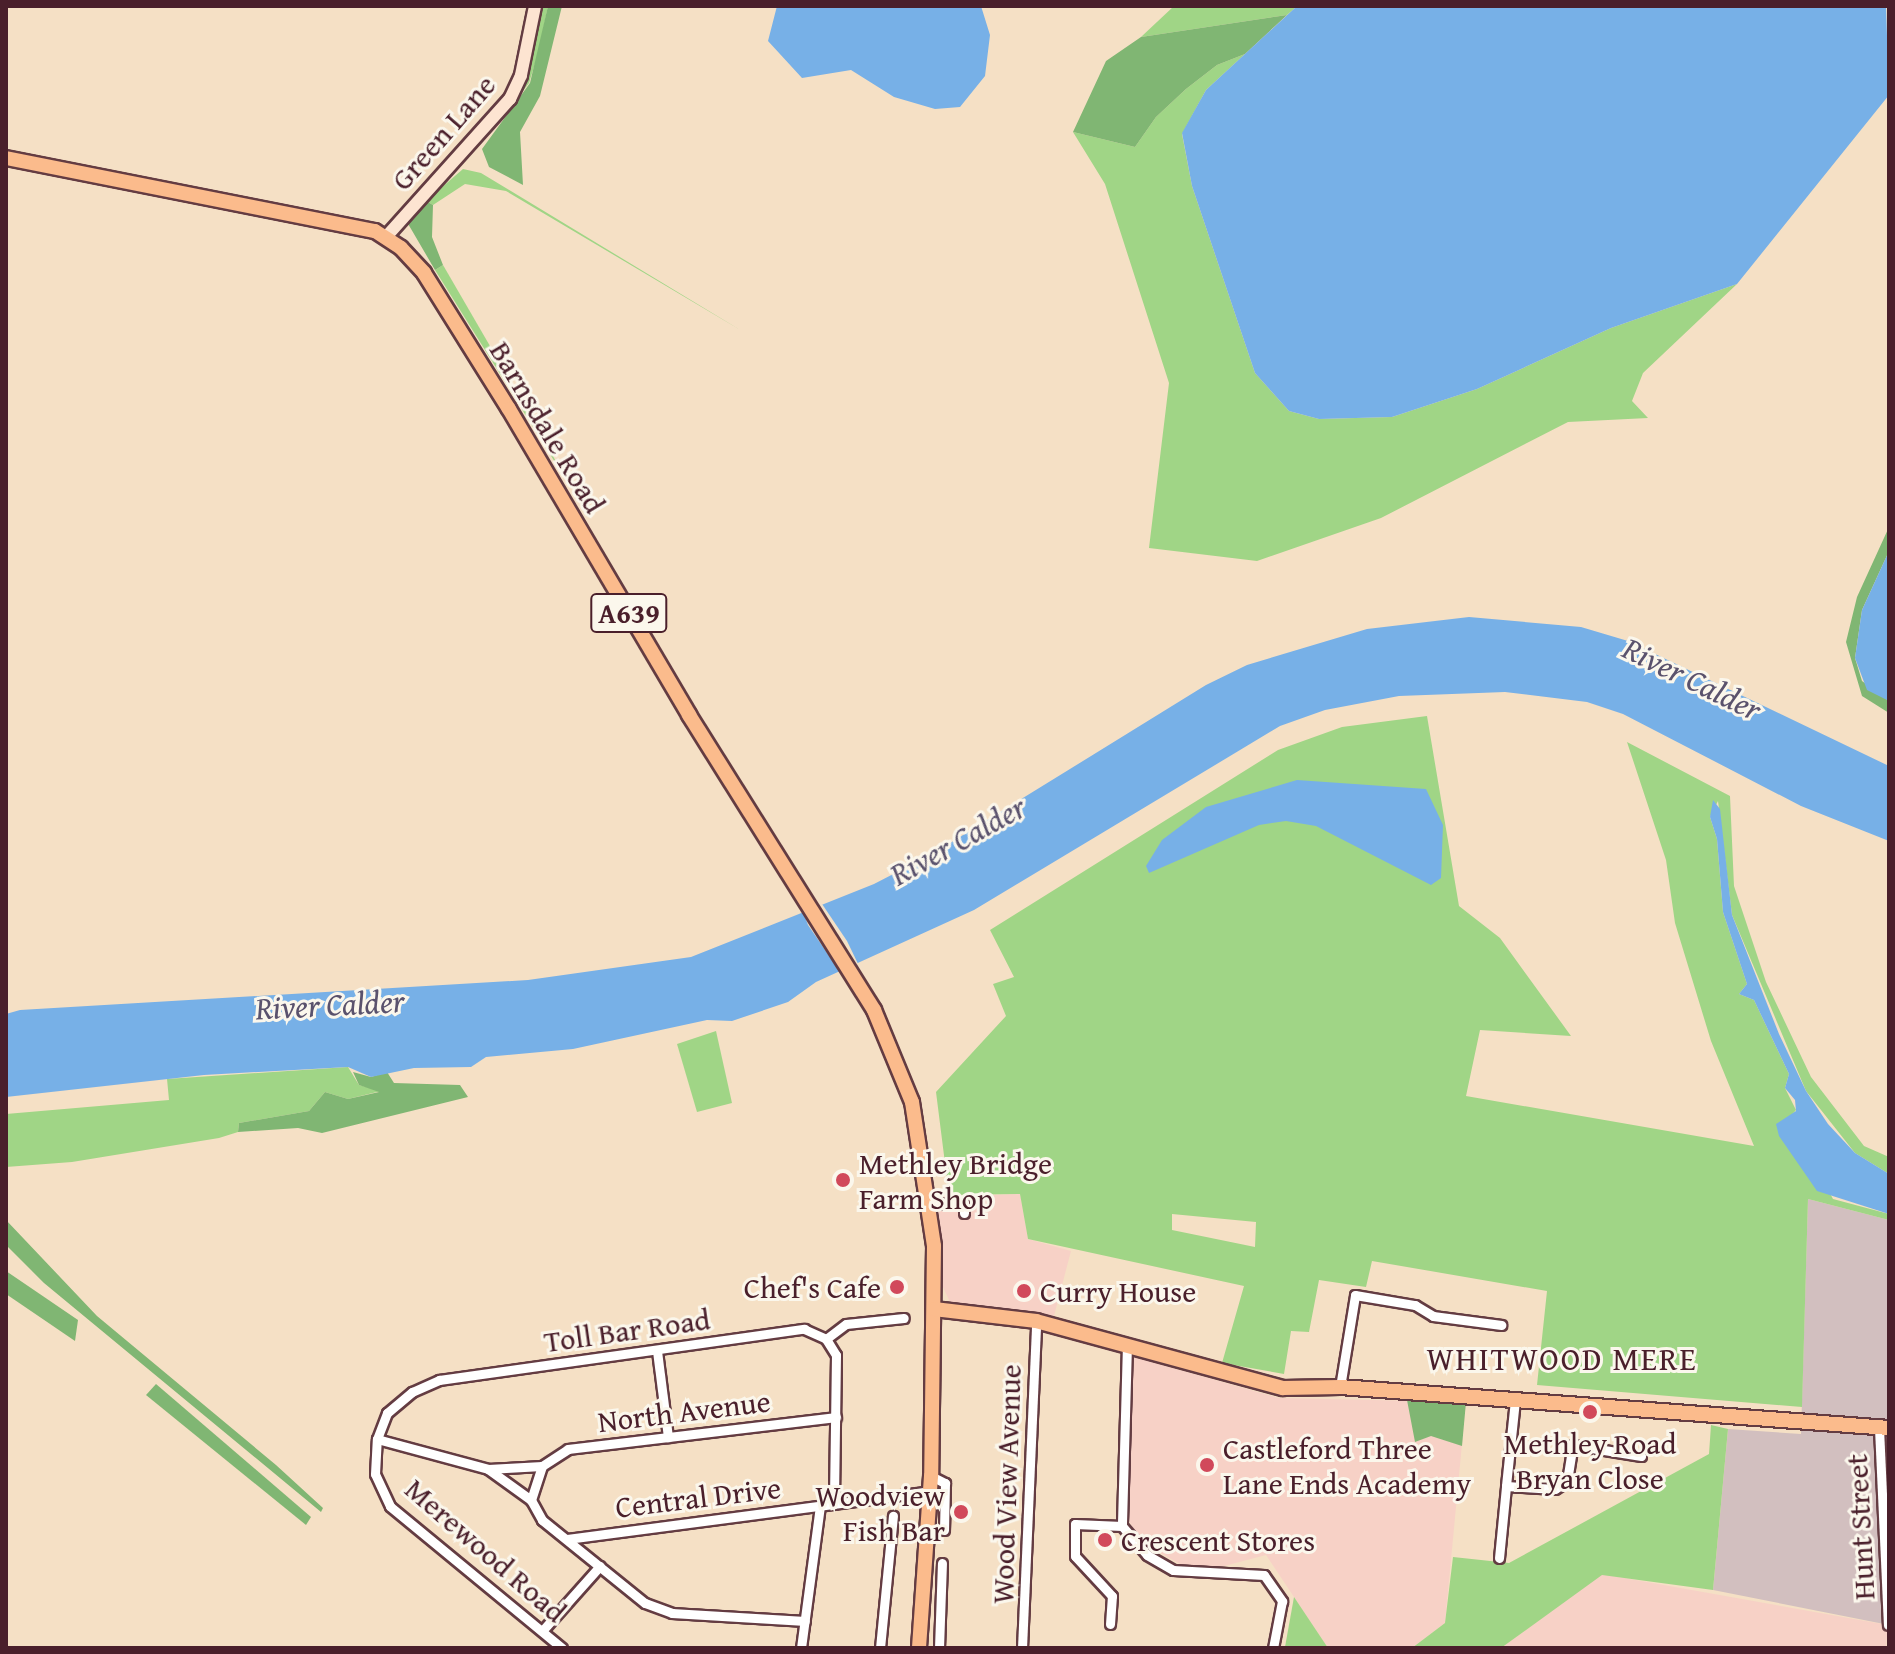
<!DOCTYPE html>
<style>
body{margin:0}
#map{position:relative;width:1895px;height:1654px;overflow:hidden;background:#f5e0c5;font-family:"Gentium Book Plus",serif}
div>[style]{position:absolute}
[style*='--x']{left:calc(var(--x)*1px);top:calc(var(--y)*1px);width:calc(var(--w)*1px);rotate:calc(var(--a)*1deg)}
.built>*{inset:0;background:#f7d1c6}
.industrial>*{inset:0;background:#d2bfbf}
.green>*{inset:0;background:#a0d586}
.forest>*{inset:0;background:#80b673}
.water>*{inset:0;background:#77b0e7}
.pier>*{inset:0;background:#f5e0c5}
.roads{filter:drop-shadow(2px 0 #643c42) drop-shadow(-2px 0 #643c42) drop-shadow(0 2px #643c42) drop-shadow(0 -2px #643c42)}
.street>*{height:9px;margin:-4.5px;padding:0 4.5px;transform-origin:4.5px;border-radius:4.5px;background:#fff}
.secondary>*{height:12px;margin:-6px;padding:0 6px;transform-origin:6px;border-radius:6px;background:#fde4d1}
.primary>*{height:14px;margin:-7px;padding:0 7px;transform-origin:7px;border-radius:7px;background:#fbbb8c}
.dots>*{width:22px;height:22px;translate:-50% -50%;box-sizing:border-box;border:4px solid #fbf7ec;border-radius:50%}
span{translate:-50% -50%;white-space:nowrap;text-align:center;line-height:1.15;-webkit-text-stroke:6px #fbf7ec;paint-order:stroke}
.shield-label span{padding:2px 6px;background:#fbf7ec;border:2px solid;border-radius:6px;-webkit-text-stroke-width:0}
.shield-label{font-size:28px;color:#4a1f2b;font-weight:700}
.street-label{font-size:30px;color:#4a1f2b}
.poi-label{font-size:30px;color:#4a1f2b}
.left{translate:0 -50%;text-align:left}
.right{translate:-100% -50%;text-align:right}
.water-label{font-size:32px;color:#5a526d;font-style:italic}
.neighbourhood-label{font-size:32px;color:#4a1f2b;letter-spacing:2px}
.frame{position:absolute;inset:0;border:8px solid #4a1f2b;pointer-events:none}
</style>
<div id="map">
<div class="built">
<div style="clip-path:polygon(1020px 1194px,1028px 1239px,1071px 1251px,1054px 1316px,950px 1302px,941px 1283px,936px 1197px)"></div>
<div style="clip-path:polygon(1134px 1357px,1279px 1398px,1466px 1402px,1445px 1623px,1412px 1648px,1328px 1648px,1266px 1555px,1209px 1570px,1180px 1564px,1141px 1542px,1126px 1516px,1129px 1364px)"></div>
<div style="clip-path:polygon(1602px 1574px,1888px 1625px,1886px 1648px,1501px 1648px)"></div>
</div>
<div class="industrial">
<div style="clip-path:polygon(1808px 1199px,1889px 1220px,1889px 1625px,1713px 1590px,1728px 1429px,1801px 1434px)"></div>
</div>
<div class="green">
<div style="clip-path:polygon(539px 6px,548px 6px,538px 54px,529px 83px,514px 103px,525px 76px)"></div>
<div style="clip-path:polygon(1174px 6px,1297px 6px,1287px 15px,1141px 37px)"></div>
<div style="clip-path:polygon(1245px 54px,1206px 90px,1182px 134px,1192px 186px,1255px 373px,1289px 411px,1319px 419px,1392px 417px,1477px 389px,1611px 328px,1737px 284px,1643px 373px,1632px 401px,1648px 418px,1568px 422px,1381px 518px,1257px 561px,1149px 548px,1169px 383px,1105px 184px,1073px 132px,1135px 147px,1156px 117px,1186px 89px,1217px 65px)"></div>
<div style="clip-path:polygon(463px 169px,481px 173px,742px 331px,506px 191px,465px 184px,433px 205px,426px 201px)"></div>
<div style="clip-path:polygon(443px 265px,544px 439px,563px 475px,435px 270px)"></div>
<div style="clip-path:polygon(evenodd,1427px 716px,1459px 906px,1500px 938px,1571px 1036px,1480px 1030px,1466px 1096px,1754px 1146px,1711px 1041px,1675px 923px,1666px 860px,1627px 742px,1730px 796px,1734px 886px,1766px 982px,1811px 1077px,1864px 1146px,1889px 1157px,1889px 1174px,1855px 1153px,1806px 1091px,1732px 915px,1718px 801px,1710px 817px,1717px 839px,1723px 912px,1747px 984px,1739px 994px,1754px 1000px,1789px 1074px,1785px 1088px,1796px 1110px,1790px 1117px,1833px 1199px,1889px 1214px,1889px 1220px,1808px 1199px,1802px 1407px,1537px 1385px,1547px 1291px,1372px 1261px,1366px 1287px,1319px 1280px,1309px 1332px,1291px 1331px,1284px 1374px,1222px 1363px,1244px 1286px,1028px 1239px,1020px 1194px,949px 1195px,936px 1092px,1006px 1016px,993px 984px,1014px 977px,990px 930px,1278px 750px,1342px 727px,1427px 716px,1172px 1214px,1256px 1222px,1255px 1247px,1172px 1230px,1172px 1214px)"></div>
<div style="clip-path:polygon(716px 1031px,732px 1103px,697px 1112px,677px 1044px)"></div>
<div style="clip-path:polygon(348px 1067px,359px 1085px,381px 1091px,348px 1099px,325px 1092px,309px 1111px,239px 1123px,238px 1132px,219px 1138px,72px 1162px,6px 1167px,6px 1114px,169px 1100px,167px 1079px)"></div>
<div style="clip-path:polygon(1711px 1425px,1728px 1429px,1713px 1590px,1602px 1575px,1501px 1648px,1412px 1648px,1445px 1623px,1453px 1557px,1509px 1563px,1709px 1454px)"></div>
<div style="clip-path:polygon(1294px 1597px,1328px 1648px,1285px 1647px)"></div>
</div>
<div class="forest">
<div style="clip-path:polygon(548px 6px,562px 6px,540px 96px,520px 132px,523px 185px,489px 167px,482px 149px,530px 83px)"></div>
<div style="clip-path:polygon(1287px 15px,1245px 54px,1217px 65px,1186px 89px,1156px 117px,1135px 147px,1073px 132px,1106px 61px,1141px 37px)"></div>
<div style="clip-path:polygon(426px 201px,433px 205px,432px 237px,443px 265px,435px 270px,407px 222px)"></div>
<div style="clip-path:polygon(1889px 527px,1889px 551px,1862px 610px,1855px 658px,1862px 681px,1889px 701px,1889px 713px,1862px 696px,1846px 642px,1857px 597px)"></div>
<div style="clip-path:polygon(353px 1072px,371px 1077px,387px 1072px,394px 1083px,460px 1085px,468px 1097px,322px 1133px,298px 1128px,238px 1132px,239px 1123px,309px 1111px,325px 1092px,348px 1099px,379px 1092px,359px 1085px)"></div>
<div style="clip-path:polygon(6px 1220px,97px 1316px,276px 1465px,323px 1508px,321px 1512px,44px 1283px,6px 1245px)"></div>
<div style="clip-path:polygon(6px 1271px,78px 1320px,75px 1341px,6px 1294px)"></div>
<div style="clip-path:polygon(156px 1384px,311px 1517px,306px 1525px,146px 1395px)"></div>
<div style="clip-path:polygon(1407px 1400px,1466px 1402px,1462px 1446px,1431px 1436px,1415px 1442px)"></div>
</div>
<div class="water">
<div style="clip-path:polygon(777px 6px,981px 6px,990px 35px,985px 76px,960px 107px,935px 109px,894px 97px,851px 70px,802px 78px,768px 41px)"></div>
<div style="clip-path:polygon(1297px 6px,1886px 6px,1889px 95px,1737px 284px,1611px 328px,1477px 389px,1392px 417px,1319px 419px,1289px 411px,1255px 373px,1192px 186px,1182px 133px,1206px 90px)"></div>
<div style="clip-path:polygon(1889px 551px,1889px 701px,1867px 690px,1855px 658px,1862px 610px)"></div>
<div style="clip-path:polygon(1469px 617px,1581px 627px,1628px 641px,1889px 766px,1889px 841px,1801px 806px,1623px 714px,1587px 702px,1505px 692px,1399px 696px,1325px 710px,1280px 726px,974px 910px,816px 982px,788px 1002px,732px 1021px,707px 1020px,573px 1049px,486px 1057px,471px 1067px,414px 1068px,371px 1077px,348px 1067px,204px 1075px,6px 1097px,6px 1014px,20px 1010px,528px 980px,691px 957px,874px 884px,934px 853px,1206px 685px,1247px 665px,1367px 629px)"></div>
<div style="clip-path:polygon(1297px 780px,1426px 789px,1443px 825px,1441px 878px,1431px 885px,1316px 826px,1286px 821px,1259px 825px,1149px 873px,1146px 866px,1162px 840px,1206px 807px)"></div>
<div style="clip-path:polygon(1713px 800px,1720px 809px,1732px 915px,1779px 1034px,1806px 1091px,1828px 1124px,1855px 1153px,1889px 1174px,1889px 1214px,1817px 1191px,1779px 1136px,1776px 1124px,1796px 1111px,1795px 1100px,1785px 1088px,1789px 1074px,1754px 1000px,1739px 994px,1747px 984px,1723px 912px,1717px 839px,1710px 817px)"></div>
</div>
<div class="pier">
<div style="clip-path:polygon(820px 901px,847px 941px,861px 970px,843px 976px,808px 925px,802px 908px)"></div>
</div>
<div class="roads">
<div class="street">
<div style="--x:930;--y:1204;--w:34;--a:-2"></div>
<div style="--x:964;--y:1203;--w:10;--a:90"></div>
<div style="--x:826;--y:1339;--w:25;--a:-37"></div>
<div style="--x:846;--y:1324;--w:58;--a:-5.9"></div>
<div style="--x:1127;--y:1344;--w:182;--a:91.6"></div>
<div style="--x:1122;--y:1526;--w:38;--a:49"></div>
<div style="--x:1147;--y:1555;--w:30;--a:30"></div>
<div style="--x:1173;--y:1570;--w:91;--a:3.1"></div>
<div style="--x:1264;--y:1575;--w:32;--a:55"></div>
<div style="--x:1282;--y:1601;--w:48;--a:100.8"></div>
<div style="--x:657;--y:1351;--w:87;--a:82.7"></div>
<div style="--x:1340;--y:1387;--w:93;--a:-80.7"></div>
<div style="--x:1355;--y:1295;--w:61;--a:9.5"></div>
<div style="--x:1415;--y:1305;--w:21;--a:31"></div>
<div style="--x:1433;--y:1316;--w:69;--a:7.5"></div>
<div style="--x:1515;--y:1400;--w:86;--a:96"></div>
<div style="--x:1506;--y:1486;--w:49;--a:3.5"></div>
<div style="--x:1555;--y:1489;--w:14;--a:-34"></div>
<div style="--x:1567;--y:1481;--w:36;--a:-81"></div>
<div style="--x:1573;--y:1445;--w:69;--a:9.2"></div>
<div style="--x:1879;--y:1428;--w:197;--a:87.4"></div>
<div style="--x:377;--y:1439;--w:115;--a:15.1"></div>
<div style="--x:488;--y:1469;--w:54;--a:-3.2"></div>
<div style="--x:542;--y:1466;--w:36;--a:108"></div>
<div style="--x:531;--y:1500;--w:23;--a:61"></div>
<div style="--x:542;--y:1520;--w:132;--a:38.9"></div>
<div style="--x:645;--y:1603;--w:29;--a:20"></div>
<div style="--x:672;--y:1613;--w:133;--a:3.4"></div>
<div style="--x:542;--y:1466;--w:31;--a:-33"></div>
<div style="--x:568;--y:1449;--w:270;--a:-6.8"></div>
<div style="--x:488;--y:1469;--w:53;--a:35.8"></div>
<div style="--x:931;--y:1476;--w:16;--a:27"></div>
<div style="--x:945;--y:1483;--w:47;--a:91.2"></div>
<div style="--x:567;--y:1539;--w:366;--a:-7.5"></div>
<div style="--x:1499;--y:1558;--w:72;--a:-84.4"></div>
<div style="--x:1110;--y:1624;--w:28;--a:-86"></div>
<div style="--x:1112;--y:1596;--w:54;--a:-132.8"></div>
<div style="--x:1075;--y:1556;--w:32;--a:-90"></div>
<div style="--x:1075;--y:1524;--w:47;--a:2.4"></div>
<div style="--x:542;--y:1631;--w:87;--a:-48.3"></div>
<div style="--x:562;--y:1648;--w:223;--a:-140.5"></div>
<div style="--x:390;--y:1506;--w:35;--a:-115"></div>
<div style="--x:375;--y:1474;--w:35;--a:-87"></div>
<div style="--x:377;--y:1439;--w:28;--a:-69"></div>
<div style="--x:387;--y:1413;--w:33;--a:-40"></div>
<div style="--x:412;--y:1392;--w:30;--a:-24"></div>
<div style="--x:439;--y:1380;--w:369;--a:-8"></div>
<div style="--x:804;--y:1329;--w:24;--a:24"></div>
<div style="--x:826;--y:1339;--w:19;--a:58"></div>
<div style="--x:836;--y:1355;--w:149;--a:90.8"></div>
<div style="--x:801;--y:1648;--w:143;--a:-82.4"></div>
<div style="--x:880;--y:1648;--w:133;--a:-84.4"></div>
<div style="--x:939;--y:1648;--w:85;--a:-88"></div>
<div style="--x:1022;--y:1648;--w:327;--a:-87.5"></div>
</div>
<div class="secondary">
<div style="--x:386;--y:237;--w:186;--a:-48.1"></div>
<div style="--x:510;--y:99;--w:26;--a:-65"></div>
<div style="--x:521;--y:75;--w:70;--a:-78.5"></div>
</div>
<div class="primary">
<div style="--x:6;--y:158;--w:376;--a:11.2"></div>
<div style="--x:375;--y:231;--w:31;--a:33"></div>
<div style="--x:401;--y:248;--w:34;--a:47"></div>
<div style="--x:424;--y:273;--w:160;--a:58"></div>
<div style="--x:509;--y:409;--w:355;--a:59.5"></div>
<div style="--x:689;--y:715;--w:348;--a:57.9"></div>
<div style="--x:874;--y:1010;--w:100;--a:67.6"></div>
<div style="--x:912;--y:1102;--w:146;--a:81.3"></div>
<div style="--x:934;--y:1246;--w:230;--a:90.7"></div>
<div style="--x:931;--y:1476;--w:172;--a:94"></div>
<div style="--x:934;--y:1309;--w:103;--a:6.7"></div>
<div style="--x:1036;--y:1321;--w:256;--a:15.2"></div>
<div style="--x:1283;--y:1388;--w:57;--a:-1"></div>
<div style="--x:1340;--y:1387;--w:551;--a:4.27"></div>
</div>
</div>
<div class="dots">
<div style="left:843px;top:1180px;background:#d1495b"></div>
<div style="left:897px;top:1287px;background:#d1495b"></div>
<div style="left:1024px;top:1291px;background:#d1495b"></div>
<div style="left:1590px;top:1412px;background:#d1495b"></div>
<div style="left:1207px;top:1465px;background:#d1495b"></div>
<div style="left:961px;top:1512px;background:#d1495b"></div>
<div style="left:1105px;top:1540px;background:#d1495b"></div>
</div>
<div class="shield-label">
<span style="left:629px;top:613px">A639</span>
</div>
<div class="street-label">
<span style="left:443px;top:132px;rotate:-49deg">Green Lane</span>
<span style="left:548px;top:427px;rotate:59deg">Barnsdale Road</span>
<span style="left:627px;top:1330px;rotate:-8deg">Toll Bar Road</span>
<span style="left:684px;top:1411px;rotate:-7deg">North Avenue</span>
<span style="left:1006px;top:1484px;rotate:-88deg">Wood View Avenue</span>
<span style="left:698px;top:1497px;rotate:-7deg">Central Drive</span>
<span style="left:1860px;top:1527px;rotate:-93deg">Hunt Street</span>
<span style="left:486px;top:1550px;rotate:41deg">Merewood Road</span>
</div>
<div class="poi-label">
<span class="left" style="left:859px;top:1180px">Methley Bridge<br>Farm Shop</span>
<span class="right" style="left:881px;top:1287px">Chef's Cafe</span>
<span class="left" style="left:1040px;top:1291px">Curry House</span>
<span style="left:1590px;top:1460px">Methley Road<br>Bryan Close</span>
<span class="left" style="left:1223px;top:1465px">Castleford Three<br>Lane Ends Academy</span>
<span class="right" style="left:945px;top:1512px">Woodview<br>Fish Bar</span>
<span class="left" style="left:1121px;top:1540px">Crescent Stores</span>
</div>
<div class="water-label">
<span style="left:1692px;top:679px;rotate:26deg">River Calder</span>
<span style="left:958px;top:841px;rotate:-29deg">River Calder</span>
<span style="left:330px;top:1005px;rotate:-3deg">River Calder</span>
</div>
<div class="neighbourhood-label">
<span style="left:1562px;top:1359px">WHITWOOD MERE</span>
</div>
<div class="frame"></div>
</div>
